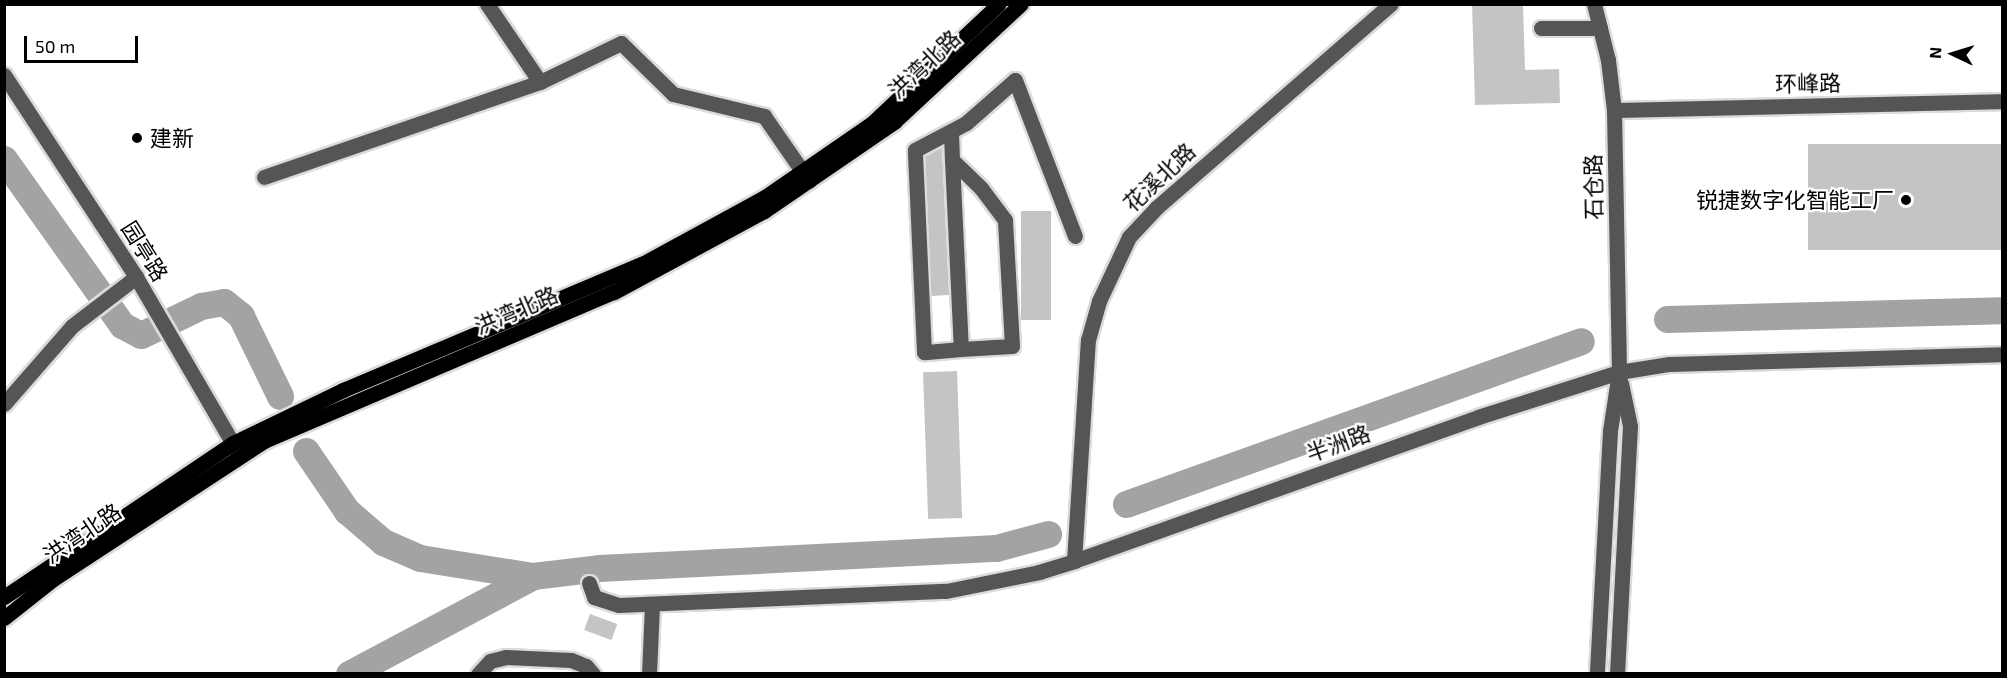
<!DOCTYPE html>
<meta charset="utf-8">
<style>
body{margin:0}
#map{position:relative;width:2007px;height:678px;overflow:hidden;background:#fff;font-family:"Exo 2","Noto Sans SC",sans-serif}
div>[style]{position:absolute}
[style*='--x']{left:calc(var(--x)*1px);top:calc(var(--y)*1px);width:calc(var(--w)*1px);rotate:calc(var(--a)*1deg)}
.river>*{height:27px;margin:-13.5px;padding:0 13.5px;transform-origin:13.5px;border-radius:13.5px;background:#a3a3a3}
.building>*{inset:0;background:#c4c4c4;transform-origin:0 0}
.roads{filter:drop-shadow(2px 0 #dbdbdb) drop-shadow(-2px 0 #dbdbdb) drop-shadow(0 2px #dbdbdb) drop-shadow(0 -2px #dbdbdb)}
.minor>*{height:15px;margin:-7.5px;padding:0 7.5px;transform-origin:7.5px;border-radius:7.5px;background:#555}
.major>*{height:15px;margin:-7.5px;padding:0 7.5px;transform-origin:7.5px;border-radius:7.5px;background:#000}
.dots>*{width:16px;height:16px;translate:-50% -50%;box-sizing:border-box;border:3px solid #fff;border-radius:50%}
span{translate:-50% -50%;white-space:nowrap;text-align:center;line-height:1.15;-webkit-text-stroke:4.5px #fff;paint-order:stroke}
.street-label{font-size:22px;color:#000}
.poi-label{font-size:22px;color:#000}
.left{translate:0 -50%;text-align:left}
.right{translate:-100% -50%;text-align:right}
.frame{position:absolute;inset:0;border:6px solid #000;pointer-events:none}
.north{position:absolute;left:1923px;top:24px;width:60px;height:60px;-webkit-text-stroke:4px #fff;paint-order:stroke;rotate:274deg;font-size:16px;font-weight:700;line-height:24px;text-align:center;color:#000}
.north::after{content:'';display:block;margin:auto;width:21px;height:27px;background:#000;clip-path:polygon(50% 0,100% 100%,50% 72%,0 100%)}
.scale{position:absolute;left:24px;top:36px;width:114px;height:27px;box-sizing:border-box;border:3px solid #000;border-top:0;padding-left:8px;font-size:18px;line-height:21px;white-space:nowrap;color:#000;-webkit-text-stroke:4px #fff;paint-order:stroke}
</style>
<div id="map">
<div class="river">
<div style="--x:4;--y:159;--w:204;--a:54.6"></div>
<div style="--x:122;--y:325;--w:21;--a:28"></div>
<div style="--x:141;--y:335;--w:67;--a:-25.8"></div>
<div style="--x:201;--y:306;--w:23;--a:-10"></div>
<div style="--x:224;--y:302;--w:22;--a:39"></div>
<div style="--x:241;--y:316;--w:89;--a:64"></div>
<div style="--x:1667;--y:319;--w:335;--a:-1.5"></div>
<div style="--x:306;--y:451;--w:73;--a:55.7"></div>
<div style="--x:347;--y:511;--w:48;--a:40.7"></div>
<div style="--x:383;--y:542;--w:40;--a:23.4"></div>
<div style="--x:420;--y:558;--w:114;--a:9.1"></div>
<div style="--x:1126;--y:504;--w:483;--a:-19.7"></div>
<div style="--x:349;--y:674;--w:208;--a:-28"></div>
<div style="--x:533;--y:576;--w:66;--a:-6.9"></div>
<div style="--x:599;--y:568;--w:398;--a:-2.9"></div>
<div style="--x:996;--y:548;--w:54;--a:-15.1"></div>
</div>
<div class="building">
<div style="clip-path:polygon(1472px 4px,1523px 4px,1525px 70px,1559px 69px,1560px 103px,1475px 105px)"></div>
<div style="left:2002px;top:144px;width:106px;height:194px;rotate:90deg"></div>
<div style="clip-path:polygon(937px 149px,942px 149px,949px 295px,931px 296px,925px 156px)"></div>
<div style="left:1021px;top:211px;width:30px;height:109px"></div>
<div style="left:957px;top:371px;width:147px;height:34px;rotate:88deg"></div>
<div style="left:590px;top:614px;width:29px;height:17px;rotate:20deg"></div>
</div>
<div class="roads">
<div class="minor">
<div style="--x:487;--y:4;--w:94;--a:55.8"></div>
<div style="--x:1594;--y:4;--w:58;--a:76"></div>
<div style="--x:1608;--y:60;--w:50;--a:83.2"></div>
<div style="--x:1614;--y:110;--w:262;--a:88.9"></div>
<div style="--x:1619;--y:372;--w:60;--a:98.7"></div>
<div style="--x:1610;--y:431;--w:243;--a:93.1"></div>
<div style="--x:1541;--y:28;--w:59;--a:0"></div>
<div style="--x:4;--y:75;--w:241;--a:56.8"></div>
<div style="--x:136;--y:277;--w:203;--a:59.8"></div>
<div style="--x:1614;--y:110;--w:388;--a:-1.3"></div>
<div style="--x:951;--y:132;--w:28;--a:88"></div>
<div style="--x:952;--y:160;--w:189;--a:87.3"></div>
<div style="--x:961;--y:349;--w:51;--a:-3.4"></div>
<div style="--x:1012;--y:346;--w:126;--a:-93.2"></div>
<div style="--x:1005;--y:220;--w:40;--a:-127"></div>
<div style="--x:981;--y:188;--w:40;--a:-136"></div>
<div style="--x:264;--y:177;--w:292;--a:-19"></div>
<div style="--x:540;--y:82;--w:90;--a:-25.7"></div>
<div style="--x:621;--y:43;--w:73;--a:44.4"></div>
<div style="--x:673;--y:94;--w:94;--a:13.6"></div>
<div style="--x:764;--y:116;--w:79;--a:55.3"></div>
<div style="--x:961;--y:349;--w:37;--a:175"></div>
<div style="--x:924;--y:352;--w:202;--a:-92.6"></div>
<div style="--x:915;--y:150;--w:58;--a:-27.9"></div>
<div style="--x:966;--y:123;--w:65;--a:-41.3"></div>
<div style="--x:1015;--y:80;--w:167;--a:69"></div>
<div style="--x:4;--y:404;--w:103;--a:-48.9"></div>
<div style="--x:72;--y:326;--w:81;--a:-37.4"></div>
<div style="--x:1074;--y:561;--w:221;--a:-86.4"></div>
<div style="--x:1088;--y:340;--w:41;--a:-74.2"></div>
<div style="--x:1099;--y:301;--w:71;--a:-64.9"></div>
<div style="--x:1129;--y:237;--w:40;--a:-47"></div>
<div style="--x:1156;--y:208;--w:311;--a:-41"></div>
<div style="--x:589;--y:583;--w:15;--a:70"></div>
<div style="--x:594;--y:597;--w:26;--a:18"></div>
<div style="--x:619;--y:605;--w:327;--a:-2.5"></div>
<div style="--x:946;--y:591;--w:95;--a:-11.5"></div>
<div style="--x:1039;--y:572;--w:37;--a:-17"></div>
<div style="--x:1074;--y:561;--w:429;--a:-19.6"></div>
<div style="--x:1478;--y:417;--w:148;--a:-17.7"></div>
<div style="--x:1619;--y:372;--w:51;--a:-9.1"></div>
<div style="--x:1669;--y:364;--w:333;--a:-1.7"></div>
<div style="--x:478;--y:674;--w:18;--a:-47"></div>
<div style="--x:490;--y:661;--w:16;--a:-14"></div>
<div style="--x:506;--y:657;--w:65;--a:2.6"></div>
<div style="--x:571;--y:660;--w:16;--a:22"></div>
<div style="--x:586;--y:666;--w:11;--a:49"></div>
<div style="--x:649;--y:674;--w:70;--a:-87.5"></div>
<div style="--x:1617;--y:674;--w:248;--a:-87"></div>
<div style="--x:1630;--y:426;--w:44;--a:-101.8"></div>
</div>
<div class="major">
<div style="--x:4;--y:597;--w:276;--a:-33.9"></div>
<div style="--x:233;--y:443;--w:122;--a:-25.7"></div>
<div style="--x:343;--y:390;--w:324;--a:-22.9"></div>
<div style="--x:642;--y:264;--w:140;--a:-28.6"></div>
<div style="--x:765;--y:197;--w:129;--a:-34.6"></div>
<div style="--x:871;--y:124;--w:175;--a:-43.2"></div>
<div style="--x:4;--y:618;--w:63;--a:-38.5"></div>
<div style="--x:53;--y:579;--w:252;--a:-33.2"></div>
<div style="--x:264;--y:441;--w:380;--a:-23.1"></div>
<div style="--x:614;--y:292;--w:170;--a:-28.4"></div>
<div style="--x:764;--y:211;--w:158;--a:-34.4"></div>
<div style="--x:894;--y:122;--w:173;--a:-42.9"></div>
</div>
</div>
<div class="dots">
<div style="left:137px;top:138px;background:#000"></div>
<div style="left:1906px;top:200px;background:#000"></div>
</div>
<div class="street-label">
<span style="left:924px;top:64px;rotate:-43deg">洪湾北路</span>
<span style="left:1808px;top:83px;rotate:-1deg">环峰路</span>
<span style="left:1159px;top:177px;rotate:-43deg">花溪北路</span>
<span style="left:1593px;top:187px;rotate:-91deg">石仓路</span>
<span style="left:145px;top:251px;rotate:58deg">园亭路</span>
<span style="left:516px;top:310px;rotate:-23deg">洪湾北路</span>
<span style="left:1338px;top:443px;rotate:-20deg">半洲路</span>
<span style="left:82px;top:533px;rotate:-34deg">洪湾北路</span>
</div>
<div class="poi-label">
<span class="left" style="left:150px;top:138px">建新</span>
<span class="right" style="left:1894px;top:200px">锐捷数字化智能工厂</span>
</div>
<div class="frame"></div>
<div class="north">N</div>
<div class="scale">50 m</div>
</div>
